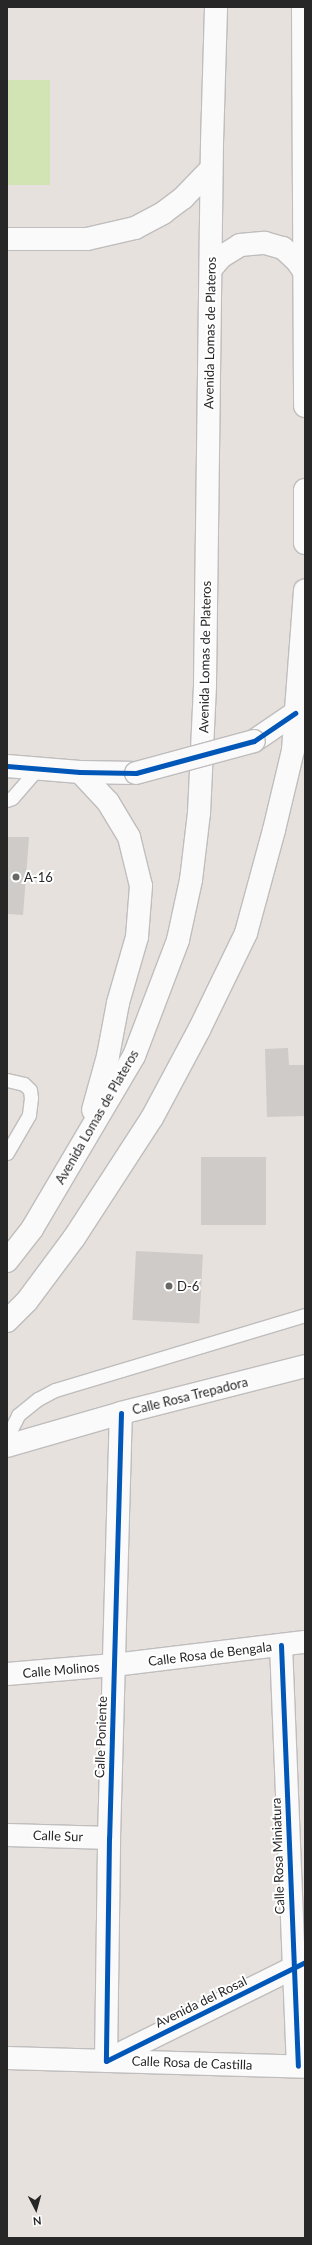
<!DOCTYPE html>
<style>
body{margin:0}
#map{position:relative;width:312px;height:2245px;overflow:hidden;background:#e6e1dc;font-family:Lato,sans-serif}
div>[style]{position:absolute}
[style*='--x']{left:calc(var(--x)*1px);top:calc(var(--y)*1px);width:calc(var(--w)*1px);rotate:calc(var(--a)*1deg)}
.pitch>*{inset:0;background:#d2e3b4;transform-origin:0 0}
.building>*{inset:0;background:#cecbc8;transform-origin:0 0}
.roads{filter:drop-shadow(1px 0 #bfbdbd) drop-shadow(-1px 0 #bfbdbd) drop-shadow(0 1px #bfbdbd) drop-shadow(0 -1px #bfbdbd)}
.service>*{height:13px;margin:-6.5px;padding:0 6.5px;transform-origin:6.5px;border-radius:6.5px;background:#fbfafa}
.minor>*{height:22px;margin:-11px;padding:0 11px;transform-origin:11px;border-radius:11px;background:#fbfafa}
.tertiary>*{height:22px;margin:-11px;padding:0 11px;transform-origin:11px;border-radius:11px;background:#fbfafa}
.secondary>*{height:22px;margin:-11px;padding:0 11px;transform-origin:11px;border-radius:11px;background:#fbfafa}
.bridges{filter:drop-shadow(1px 0 #bfbdbd) drop-shadow(-1px 0 #bfbdbd) drop-shadow(0 1px #bfbdbd) drop-shadow(0 -1px #bfbdbd)}
.minor-bridge>*{height:22px;margin:-11px;padding:0 11px;transform-origin:11px;border-radius:11px;background:#fbfafa}
.cycleway>*{height:5px;margin:-2.5px;padding:0 2.5px;transform-origin:2.5px;border-radius:2.5px;background:#0057b8}
.dots>*{width:11px;height:11px;translate:-50% -50%;box-sizing:border-box;border:2px solid #fff;border-radius:50%}
span{translate:-50% -50%;white-space:nowrap;text-align:center;line-height:1.15;-webkit-text-stroke:4px #fff;paint-order:stroke}
.street-label{font-size:13px;color:#272727}
.poi-label{font-size:13px;color:#272727}
.left{translate:0 -50%;text-align:left}
.frame{position:absolute;inset:0;border:8px solid #272727;pointer-events:none}
.north{position:absolute;left:16px;top:2189px;width:40px;height:40px;-webkit-text-stroke:3px #fff;paint-order:stroke;rotate:174deg;font-size:11px;font-weight:700;line-height:16px;text-align:center;color:#272727}
.north::after{content:'';display:block;margin:auto;width:14px;height:18px;background:#272727;clip-path:polygon(50% 0,100% 100%,50% 72%,0 100%)}
</style>
<div id="map">
<div class="pitch">
<div style="left:7px;top:80px;width:43px;height:105px"></div>
</div>
<div class="building">
<div style="clip-path:polygon(7px 837px,29px 837px,23px 915px,7px 914px)"></div>
<div style="clip-path:polygon(288px 1048px,289px 1065px,305px 1065px,305px 1116px,267px 1117px,265px 1049px)"></div>
<div style="left:201px;top:1157px;width:65px;height:68px"></div>
<div style="left:136px;top:1251px;width:67px;height:69px;rotate:3deg"></div>
</div>
<div class="roads">
<div class="service">
<div style="--x:7;--y:800;--w:5;--a:-22"></div>
<div style="--x:12;--y:798;--w:40;--a:-49"></div>
<div style="--x:7;--y:1080;--w:17;--a:13"></div>
<div style="--x:24;--y:1084;--w:8;--a:45"></div>
<div style="--x:30;--y:1090;--w:8;--a:83"></div>
<div style="--x:31;--y:1098;--w:17;--a:97"></div>
<div style="--x:29;--y:1115;--w:44;--a:120.1"></div>
<div style="--x:7;--y:1437;--w:25;--a:-63"></div>
<div style="--x:18;--y:1415;--w:26;--a:-39"></div>
<div style="--x:38;--y:1399;--w:19;--a:-28"></div>
<div style="--x:55;--y:1390;--w:261;--a:-16.7"></div>
</div>
<div class="minor">
<div style="--x:7;--y:239;--w:80;--a:0"></div>
<div style="--x:87;--y:239;--w:49;--a:-12.9"></div>
<div style="--x:135;--y:228;--w:32;--a:-28"></div>
<div style="--x:163;--y:213;--w:25;--a:-37"></div>
<div style="--x:183;--y:198;--w:40;--a:-46"></div>
<div style="--x:254;--y:741;--w:50;--a:-34.3"></div>
<div style="--x:7;--y:766;--w:73;--a:4.7"></div>
<div style="--x:80;--y:772;--w:56;--a:1"></div>
<div style="--x:7;--y:1446;--w:119;--a:-16.1"></div>
<div style="--x:121;--y:1413;--w:190;--a:-14.3"></div>
<div style="--x:281;--y:1645;--w:421;--a:87.7"></div>
<div style="--x:7;--y:1674;--w:107;--a:-4.8"></div>
<div style="--x:114;--y:1665;--w:192;--a:-6.9"></div>
<div style="--x:7;--y:1835;--w:102;--a:1.7"></div>
<div style="--x:106;--y:2061;--w:223;--a:-89.2"></div>
<div style="--x:109;--y:1838;--w:425;--a:-88.4"></div>
</div>
<div class="tertiary">
<div style="--x:7;--y:2058;--w:298;--a:1.7"></div>
<div style="--x:109;--y:2059;--w:219;--a:-26.3"></div>
</div>
<div class="secondary">
<div style="--x:303;--y:7;--w:399;--a:89.7"></div>
<div style="--x:211;--y:269;--w:16;--a:-50"></div>
<div style="--x:221;--y:257;--w:22;--a:-32"></div>
<div style="--x:240;--y:245;--w:25;--a:-5"></div>
<div style="--x:265;--y:243;--w:19;--a:16"></div>
<div style="--x:283;--y:248;--w:19;--a:43"></div>
<div style="--x:297;--y:261;--w:11;--a:56"></div>
<div style="--x:305;--y:490;--w:53;--a:90"></div>
<div style="--x:80;--y:772;--w:41;--a:47"></div>
<div style="--x:108;--y:802;--w:41;--a:59"></div>
<div style="--x:129;--y:837;--w:50;--a:76.2"></div>
<div style="--x:141;--y:886;--w:51;--a:94.5"></div>
<div style="--x:137;--y:937;--w:69;--a:106.1"></div>
<div style="--x:118;--y:1003;--w:54;--a:100.7"></div>
<div style="--x:108;--y:1056;--w:56;--a:105.5"></div>
<div style="--x:7;--y:1261;--w:41;--a:-52"></div>
<div style="--x:32;--y:1229;--w:201;--a:-59.5"></div>
<div style="--x:134;--y:1056;--w:124;--a:-69.2"></div>
<div style="--x:178;--y:940;--w:61;--a:-77.8"></div>
<div style="--x:191;--y:880;--w:67;--a:-83.2"></div>
<div style="--x:199;--y:813;--w:129;--a:-87.3"></div>
<div style="--x:205;--y:684;--w:541;--a:-89.26"></div>
<div style="--x:212;--y:143;--w:136;--a:-88.3"></div>
<div style="--x:7;--y:1321;--w:28;--a:-45"></div>
<div style="--x:27;--y:1301;--w:79;--a:-53.3"></div>
<div style="--x:74;--y:1238;--w:143;--a:-57"></div>
<div style="--x:152;--y:1118;--w:100;--a:-61.9"></div>
<div style="--x:199;--y:1030;--w:108;--a:-64.1"></div>
<div style="--x:246;--y:933;--w:107;--a:-74.8"></div>
<div style="--x:274;--y:830;--w:82;--a:-76.6"></div>
<div style="--x:293;--y:750;--w:160;--a:-85.7"></div>
</div>
</div>
<div class="bridges">
<div class="minor-bridge">
<div style="--x:136;--y:773;--w:122;--a:-15.2"></div>
</div>
</div>
<div class="cycleway">
<div style="--x:7;--y:766;--w:73;--a:4.7"></div>
<div style="--x:80;--y:772;--w:56;--a:1"></div>
<div style="--x:136;--y:773;--w:122;--a:-15.2"></div>
<div style="--x:254;--y:741;--w:50;--a:-34.3"></div>
<div style="--x:121;--y:1413;--w:425;--a:91.6"></div>
<div style="--x:109;--y:1838;--w:223;--a:90.8"></div>
<div style="--x:106;--y:2061;--w:222;--a:-26.4"></div>
<div style="--x:281;--y:1645;--w:421;--a:87.7"></div>
</div>
<div class="dots">
<div style="left:16px;top:877px;background:#6a6866"></div>
<div style="left:169px;top:1286px;background:#6a6866"></div>
</div>
<div class="street-label">
<span style="left:210px;top:333px;rotate:-89deg">Avenida Lomas de Plateros</span>
<span style="left:205px;top:657px;rotate:-89deg">Avenida Lomas de Plateros</span>
<span style="left:97px;top:1117px;rotate:-60deg">Avenida Lomas de Plateros</span>
<span style="left:190px;top:1396px;rotate:-14deg">Calle Rosa Trepadora</span>
<span style="left:210px;top:1654px;rotate:-7deg">Calle Rosa de Bengala</span>
<span style="left:61px;top:1670px;rotate:-5deg">Calle Molinos</span>
<span style="left:101px;top:1737px;rotate:-88deg">Calle Poniente</span>
<span style="left:58px;top:1836px;rotate:2deg">Calle Sur</span>
<span style="left:278px;top:1856px;rotate:-92deg">Calle Rosa Miniatura</span>
<span style="left:201px;top:2002px;rotate:-26deg">Avenida del Rosal</span>
<span style="left:192px;top:2063px;rotate:2deg">Calle Rosa de Castilla</span>
</div>
<div class="poi-label">
<span class="left" style="left:24px;top:877px">A-16</span>
<span class="left" style="left:177px;top:1286px">D-6</span>
</div>
<div class="frame"></div>
<div class="north">N</div>
</div>
